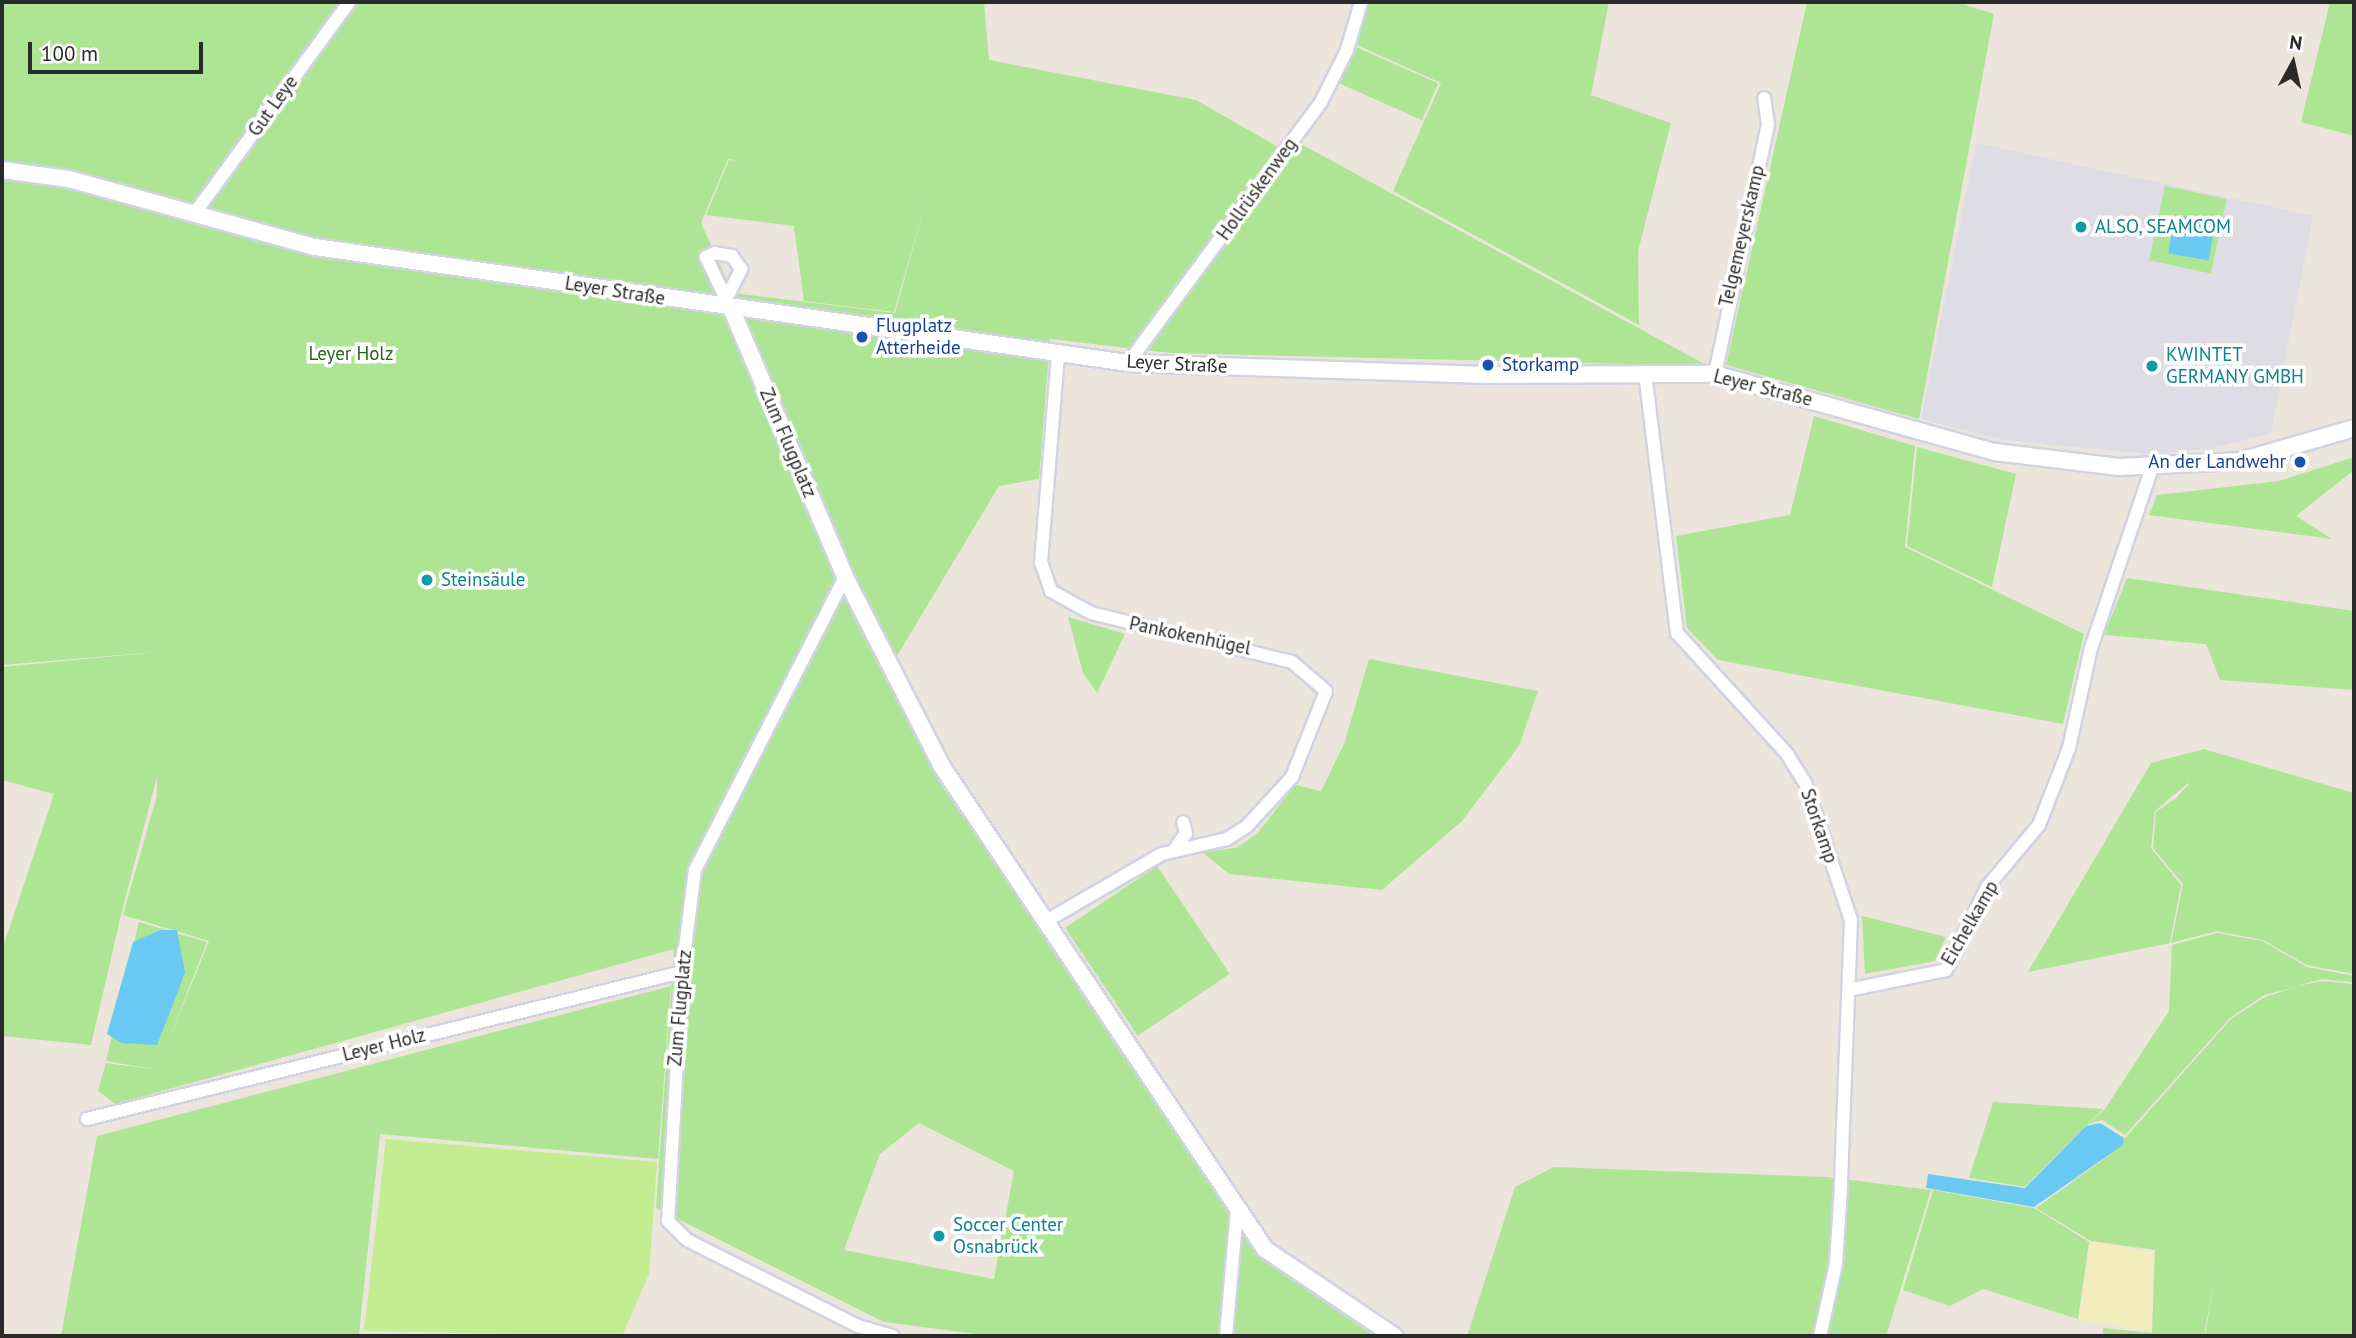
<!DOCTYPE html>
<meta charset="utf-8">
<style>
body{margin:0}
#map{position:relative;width:2356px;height:1338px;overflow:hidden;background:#ece5db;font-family:"PT Sans",sans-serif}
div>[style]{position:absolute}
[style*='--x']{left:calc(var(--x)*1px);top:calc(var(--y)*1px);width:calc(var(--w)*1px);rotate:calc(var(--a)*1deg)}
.industrial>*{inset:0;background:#dedce4}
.green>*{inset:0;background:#aee595;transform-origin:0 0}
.sand>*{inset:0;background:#f3ecbc}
.pitch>*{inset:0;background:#c2ed90}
.water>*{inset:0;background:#6ac9f2;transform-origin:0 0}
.roads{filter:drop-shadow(2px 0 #d0d3e3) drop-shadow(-2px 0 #d0d3e3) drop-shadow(0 2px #d0d3e3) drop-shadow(0 -2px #d0d3e3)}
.minor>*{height:12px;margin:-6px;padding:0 6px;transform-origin:6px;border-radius:6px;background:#fff}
.tertiary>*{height:16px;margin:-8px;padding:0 8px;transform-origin:8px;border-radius:8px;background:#fff}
.dots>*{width:19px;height:19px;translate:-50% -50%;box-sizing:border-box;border:4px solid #fff;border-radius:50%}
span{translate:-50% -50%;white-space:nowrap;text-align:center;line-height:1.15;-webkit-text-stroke:7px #fff;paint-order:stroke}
.street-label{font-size:19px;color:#2a2a2a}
.culture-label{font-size:19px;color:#0d838f}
.left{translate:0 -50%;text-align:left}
.transit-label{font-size:19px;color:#164399}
.right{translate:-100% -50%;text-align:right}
.park-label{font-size:19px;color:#256818}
.frame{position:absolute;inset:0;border:4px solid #2a2a2a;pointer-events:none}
.north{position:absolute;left:2258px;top:28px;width:70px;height:70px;-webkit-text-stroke:5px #fff;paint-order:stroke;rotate:8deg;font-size:19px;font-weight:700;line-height:28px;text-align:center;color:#2a2a2a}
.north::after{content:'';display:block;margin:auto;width:24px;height:32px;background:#2a2a2a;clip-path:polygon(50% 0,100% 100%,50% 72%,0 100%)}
.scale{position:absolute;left:28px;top:42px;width:175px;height:32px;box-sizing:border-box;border:4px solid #2a2a2a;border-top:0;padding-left:9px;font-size:21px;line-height:24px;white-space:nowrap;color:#2a2a2a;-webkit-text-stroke:5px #fff;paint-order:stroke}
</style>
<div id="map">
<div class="industrial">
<div style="clip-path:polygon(1976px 143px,2313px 216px,2271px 433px,2209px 449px,2150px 454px,2004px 440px,1921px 419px)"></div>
</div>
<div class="green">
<div style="clip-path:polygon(evenodd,2px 2px,984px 2px,989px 60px,1196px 100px,1278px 147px,1213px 239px,1303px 145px,1708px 366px,1171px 353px,1050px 339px,1039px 479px,999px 486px,885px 676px,919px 744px,1260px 1258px,1374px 1336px,992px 1336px,884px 1322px,656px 1208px,674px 949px,115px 1104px,98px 1091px,106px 1063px,158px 1070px,106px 1061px,139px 922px,207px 942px,164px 1052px,209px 941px,123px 915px,157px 795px,157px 777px,121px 915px,91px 1045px,2px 1036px,2px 950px,54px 794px,2px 780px,2px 667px,168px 651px,2px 665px,2px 2px,728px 159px,740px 161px,729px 160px,706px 215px,794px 226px,804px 301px,894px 312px,926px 201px,895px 313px,733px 293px,701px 223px,728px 159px,2px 2px,919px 1123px,1014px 1171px,994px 1279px,844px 1250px,880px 1154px,919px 1123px)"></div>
<div style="clip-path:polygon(1369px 2px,1609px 2px,1591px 95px,1671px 123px,1638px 251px,1639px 325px,1393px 191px,1441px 83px,1357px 45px)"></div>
<div style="clip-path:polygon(1807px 2px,1957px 2px,1994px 14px,1919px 419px,1726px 365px)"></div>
<div style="clip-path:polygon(2330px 2px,2354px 2px,2354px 136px,2301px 122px)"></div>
<div style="left:1356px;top:47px;width:90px;height:40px;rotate:24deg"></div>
<div style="left:2165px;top:186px;width:63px;height:76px;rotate:12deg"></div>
<div style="clip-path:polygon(1814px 416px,1915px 446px,1905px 547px,2084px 634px,2063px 724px,1718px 660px,1687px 628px,1676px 536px,1790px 515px)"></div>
<div style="clip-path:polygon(1917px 447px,2016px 474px,1992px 587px,1907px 546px)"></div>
<div style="clip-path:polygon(2354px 457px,2354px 470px,2296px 516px,2332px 539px,2149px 515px,2157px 495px,2279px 481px)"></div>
<div style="clip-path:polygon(2127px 578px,2354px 611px,2354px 690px,2220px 680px,2206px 644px,2104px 635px)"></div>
<div style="clip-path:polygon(1068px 617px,1125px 634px,1097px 693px,1083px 673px)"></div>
<div style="clip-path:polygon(1369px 659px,1538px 691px,1519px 746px,1462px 821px,1382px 890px,1229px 874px,1202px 852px,1236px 848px,1257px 834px,1295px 785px,1321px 791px,1344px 744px)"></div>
<div style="clip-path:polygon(2204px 749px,2354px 793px,2354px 974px,2307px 965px,2263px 940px,2217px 931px,2171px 943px,2183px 884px,2153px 848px,2156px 812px,2176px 798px,2189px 784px,2183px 778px,2188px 783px,2155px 811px,2151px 848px,2181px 885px,2170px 943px,2028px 972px,2151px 763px)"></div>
<div style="left:1157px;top:866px;width:130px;height:111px;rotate:56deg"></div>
<div style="clip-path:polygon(1862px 916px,1946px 937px,1935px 961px,1865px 974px)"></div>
<div style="clip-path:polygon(2217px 933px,2262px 941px,2307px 967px,2354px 976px,2352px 982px,2321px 979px,2297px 986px,2323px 981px,2352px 984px,2354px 982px,2354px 1336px,2205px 1336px,2215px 1276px,2204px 1336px,2103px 1336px,2103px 1328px,2152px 1333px,2155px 1250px,2091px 1241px,2036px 1208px,2111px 1154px,2231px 1019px,2265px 997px,2296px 987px,2264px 995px,2230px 1018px,2125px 1135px,2102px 1120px,2088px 1124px,2105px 1109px,2169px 1011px,2172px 945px)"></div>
<div style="clip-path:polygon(671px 986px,658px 1159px,380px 1134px,359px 1334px,379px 1336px,61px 1336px,97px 1136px)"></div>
<div style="clip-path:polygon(1993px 1102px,2103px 1109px,2025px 1187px,1969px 1178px)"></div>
<div style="clip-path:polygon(1554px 1167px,1827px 1177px,1931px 1190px,1886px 1336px,1467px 1336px,1515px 1187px)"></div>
<div style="clip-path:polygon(1933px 1190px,2034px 1208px,2089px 1242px,2078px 1319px,1983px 1289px,1950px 1306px,1903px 1290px)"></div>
</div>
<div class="sand">
<div style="clip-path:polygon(2090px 1242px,2153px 1252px,2151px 1331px,2079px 1320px)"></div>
</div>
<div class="pitch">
<div style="clip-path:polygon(386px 1139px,657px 1162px,649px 1274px,622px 1336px,364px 1331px)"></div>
</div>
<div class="water">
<div style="left:2175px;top:215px;width:41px;height:39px;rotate:10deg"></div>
<div style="clip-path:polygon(160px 930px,177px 930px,185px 973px,157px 1045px,122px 1043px,107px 1034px,133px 942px)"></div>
<div style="clip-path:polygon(2100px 1123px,2124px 1138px,2123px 1145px,2034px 1207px,1926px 1188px,1928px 1174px,2025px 1188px,2086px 1126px)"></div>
</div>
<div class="roads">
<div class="minor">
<div style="--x:197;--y:210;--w:258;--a:-53.8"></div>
<div style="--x:726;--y:299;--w:34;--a:-63"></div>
<div style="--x:741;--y:269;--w:16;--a:-125"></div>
<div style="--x:732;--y:256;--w:17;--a:-170"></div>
<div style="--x:715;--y:253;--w:10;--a:156"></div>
<div style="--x:706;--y:257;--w:47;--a:64.5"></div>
<div style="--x:726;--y:299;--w:10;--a:61"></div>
<div style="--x:1128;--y:363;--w:325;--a:-53.5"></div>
<div style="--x:1321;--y:102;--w:58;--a:-63.4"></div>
<div style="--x:1347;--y:50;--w:50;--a:-73.7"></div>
<div style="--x:1645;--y:373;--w:262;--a:83"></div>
<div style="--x:1677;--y:633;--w:164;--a:47.7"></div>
<div style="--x:1787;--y:754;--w:36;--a:58"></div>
<div style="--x:1806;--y:785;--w:142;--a:71.6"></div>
<div style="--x:1851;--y:920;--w:266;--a:92.2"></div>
<div style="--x:1841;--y:1186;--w:78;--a:93.7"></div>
<div style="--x:1836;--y:1264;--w:74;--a:102.5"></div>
<div style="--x:1715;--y:374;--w:255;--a:-78"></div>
<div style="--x:1768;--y:125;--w:27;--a:-98"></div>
<div style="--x:845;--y:577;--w:329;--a:117.1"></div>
<div style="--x:695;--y:870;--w:103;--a:97.3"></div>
<div style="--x:682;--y:972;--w:249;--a:93.2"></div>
<div style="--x:668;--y:1221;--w:27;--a:45"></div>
<div style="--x:687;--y:1240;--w:191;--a:26.7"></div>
<div style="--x:858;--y:1326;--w:36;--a:16"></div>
<div style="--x:1175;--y:849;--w:19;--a:-55"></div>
<div style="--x:1186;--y:833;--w:11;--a:-105"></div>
<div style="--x:1048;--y:920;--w:132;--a:-30.1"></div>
<div style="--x:1162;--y:854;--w:67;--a:-13"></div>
<div style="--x:1227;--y:839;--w:24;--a:-33"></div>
<div style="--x:1247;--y:826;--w:67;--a:-47.4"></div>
<div style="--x:1292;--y:777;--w:92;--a:-68.4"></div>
<div style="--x:1326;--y:691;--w:45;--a:-139.5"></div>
<div style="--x:1292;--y:662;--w:207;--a:-166.3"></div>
<div style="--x:1091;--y:613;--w:46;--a:-151.2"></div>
<div style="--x:1051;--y:591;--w:31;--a:-109"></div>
<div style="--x:1041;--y:562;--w:210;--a:-85.3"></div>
<div style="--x:1853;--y:989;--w:95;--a:-11.5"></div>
<div style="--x:1946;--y:970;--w:93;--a:-63.7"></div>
<div style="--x:1987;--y:887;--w:81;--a:-50"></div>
<div style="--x:2039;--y:825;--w:83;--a:-68.7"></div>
<div style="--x:2069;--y:748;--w:102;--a:-77.6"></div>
<div style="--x:2091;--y:648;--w:190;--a:-71.3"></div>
<div style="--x:87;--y:1119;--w:613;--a:-13.88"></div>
<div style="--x:1226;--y:1336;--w:127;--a:-85"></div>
</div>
<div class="tertiary">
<div style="--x:2;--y:170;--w:68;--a:7.7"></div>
<div style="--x:69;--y:179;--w:255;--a:15.5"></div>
<div style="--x:315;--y:247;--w:821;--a:8.12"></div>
<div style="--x:1128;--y:363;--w:359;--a:1.9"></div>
<div style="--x:1487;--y:375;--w:228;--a:-0.3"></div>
<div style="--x:1715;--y:374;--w:291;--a:15.6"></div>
<div style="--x:1995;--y:452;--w:125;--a:6.9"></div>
<div style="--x:2119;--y:467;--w:121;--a:-2.8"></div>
<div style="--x:2240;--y:461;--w:119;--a:-16.1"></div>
<div style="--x:731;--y:308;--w:292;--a:67"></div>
<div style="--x:845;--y:577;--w:211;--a:62.9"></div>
<div style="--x:941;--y:765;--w:582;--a:56.2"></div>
<div style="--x:1265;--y:1249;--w:156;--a:34"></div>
</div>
</div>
<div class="dots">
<div style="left:2081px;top:227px;background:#0f9aa8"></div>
<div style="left:862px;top:337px;background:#1a4fb4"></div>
<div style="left:1488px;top:365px;background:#1a4fb4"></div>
<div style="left:2152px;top:366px;background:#0f9aa8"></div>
<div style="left:2300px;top:462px;background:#1a4fb4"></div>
<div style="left:427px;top:580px;background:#0f9aa8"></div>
<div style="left:939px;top:1236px;background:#0f9aa8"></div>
</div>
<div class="street-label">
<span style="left:273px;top:106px;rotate:-54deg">Gut Leye</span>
<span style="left:1257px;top:189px;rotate:-54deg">Hollrüskenweg</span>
<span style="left:1742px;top:236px;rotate:-77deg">Telgemeyerskamp</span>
<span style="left:615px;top:291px;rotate:9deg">Leyer Straße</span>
<span style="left:1177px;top:364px;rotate:3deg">Leyer Straße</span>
<span style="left:1763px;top:388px;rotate:14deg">Leyer Straße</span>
<span style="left:788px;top:443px;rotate:67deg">Zum Flugplatz</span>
<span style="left:1190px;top:636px;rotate:12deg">Pankokenhügel</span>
<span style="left:1819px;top:826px;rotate:71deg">Storkamp</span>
<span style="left:1970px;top:923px;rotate:-60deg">Eichelkamp</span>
<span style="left:680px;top:1008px;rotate:-85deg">Zum Flugplatz</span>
<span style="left:384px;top:1045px;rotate:-14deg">Leyer Holz</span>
</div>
<div class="culture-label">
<span class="left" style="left:2095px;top:227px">ALSO, SEAMCOM</span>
<span class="left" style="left:2166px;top:366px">KWINTET<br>GERMANY GMBH</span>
<span class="left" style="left:441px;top:580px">Steinsäule</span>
<span class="left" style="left:953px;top:1236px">Soccer Center<br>Osnabrück</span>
</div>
<div class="transit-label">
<span class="left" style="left:876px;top:337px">Flugplatz<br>Atterheide</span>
<span class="left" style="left:1502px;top:365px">Storkamp</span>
<span class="right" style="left:2286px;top:462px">An der Landwehr</span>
</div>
<div class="park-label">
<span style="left:351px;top:354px">Leyer Holz</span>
</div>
<div class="frame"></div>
<div class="north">N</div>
<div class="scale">100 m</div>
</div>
